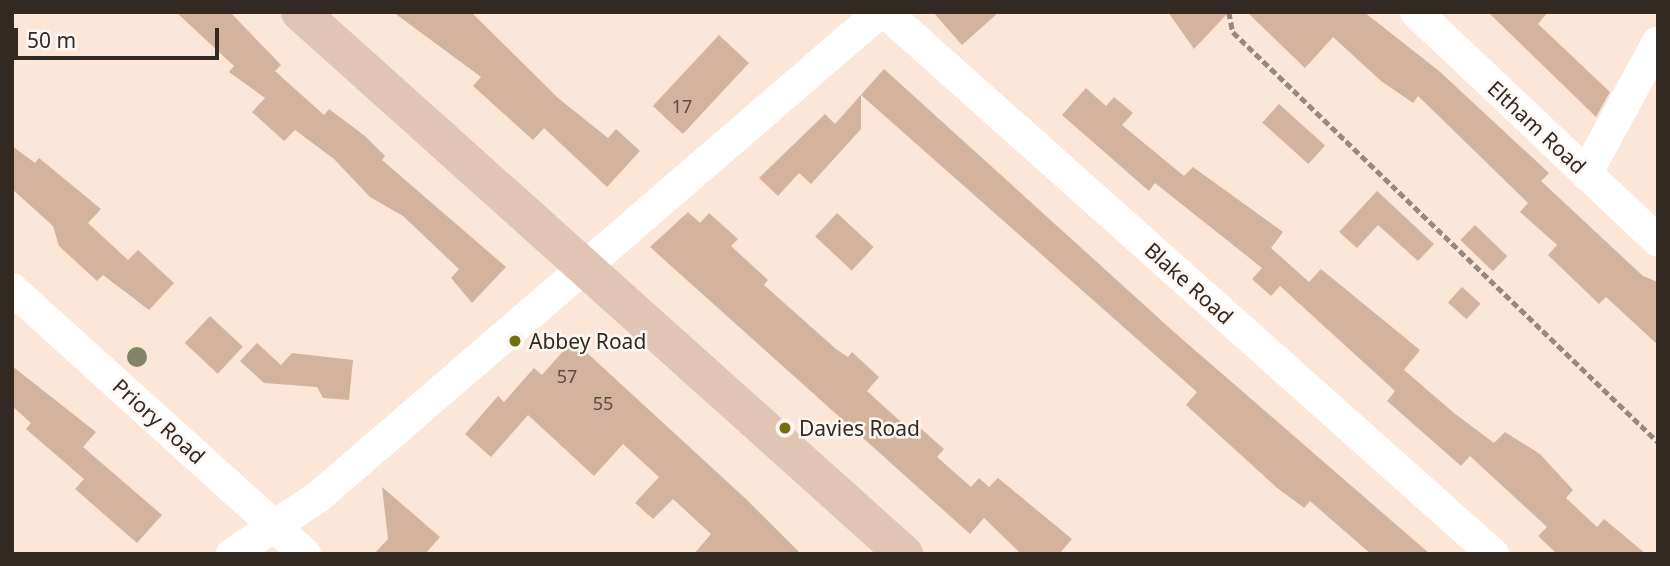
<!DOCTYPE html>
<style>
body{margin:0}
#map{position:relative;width:1670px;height:566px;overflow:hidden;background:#fce6d8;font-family:"Noto Sans",sans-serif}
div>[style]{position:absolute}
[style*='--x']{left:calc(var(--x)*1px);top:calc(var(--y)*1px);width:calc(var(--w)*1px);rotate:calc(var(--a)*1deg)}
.building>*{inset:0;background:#d4b39e;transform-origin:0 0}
.path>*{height:4.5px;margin-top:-2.25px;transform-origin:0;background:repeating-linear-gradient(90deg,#98887e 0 7px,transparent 0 10.5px)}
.street>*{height:32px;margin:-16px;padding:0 16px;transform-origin:16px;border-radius:16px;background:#fff}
.secondary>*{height:38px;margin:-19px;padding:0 19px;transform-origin:19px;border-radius:19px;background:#e1c4b4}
.trees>*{width:20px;height:20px;margin:-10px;border-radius:50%;background:#818566}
.dots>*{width:19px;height:19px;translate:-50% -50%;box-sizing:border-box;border:4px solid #fdf7f3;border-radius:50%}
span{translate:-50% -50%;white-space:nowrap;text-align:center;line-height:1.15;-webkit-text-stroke:5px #fdf7f3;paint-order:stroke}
.number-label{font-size:18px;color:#5b4c42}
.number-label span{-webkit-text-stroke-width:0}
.street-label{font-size:21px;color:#332923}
.poi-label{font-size:21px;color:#332923}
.left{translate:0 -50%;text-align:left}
.frame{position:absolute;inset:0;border:14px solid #332923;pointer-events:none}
.scale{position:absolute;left:14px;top:28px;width:205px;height:32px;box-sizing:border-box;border:4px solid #332923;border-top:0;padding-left:9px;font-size:21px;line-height:24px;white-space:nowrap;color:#332923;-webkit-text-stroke:5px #fdf7f3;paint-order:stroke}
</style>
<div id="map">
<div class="building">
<div style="clip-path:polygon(176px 12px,230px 12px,281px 65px,275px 71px,324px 115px,329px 109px,365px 136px,385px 156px,382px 160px,506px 267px,472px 303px,451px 278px,459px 269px,403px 216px,370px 197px,334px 159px,295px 130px,284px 141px,252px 112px,265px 98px,229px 72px,234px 66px)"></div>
<div style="clip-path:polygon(393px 12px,471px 12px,558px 98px,608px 138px,616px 129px,640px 151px,607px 187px,544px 128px,533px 140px,473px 86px,481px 77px)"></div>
<div style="clip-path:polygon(933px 12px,999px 12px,962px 45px)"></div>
<div style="clip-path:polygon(1168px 12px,1229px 12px,1194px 49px)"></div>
<div style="clip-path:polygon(1247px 12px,1364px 12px,1439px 71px,1549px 173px,1541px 181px,1643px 276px,1658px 282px,1658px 345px,1606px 297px,1599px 304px,1548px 255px,1557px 245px,1520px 212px,1528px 203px,1418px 96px,1413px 103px,1381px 81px,1333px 37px,1305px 68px)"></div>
<div style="clip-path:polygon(1488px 12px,1548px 12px,1538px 24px,1610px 92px,1596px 117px)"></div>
<div style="left:719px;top:35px;width:41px;height:97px;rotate:43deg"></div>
<div style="clip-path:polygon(884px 69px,1174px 332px,1430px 554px,1371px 554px,1310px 501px,1304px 508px,1276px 487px,1186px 405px,1197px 392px,861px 95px,861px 129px,811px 184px,799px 173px,778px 196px,759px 178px,825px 114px,835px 124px)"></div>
<div style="clip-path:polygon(1086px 88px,1106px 106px,1114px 97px,1133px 113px,1122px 125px,1184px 176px,1193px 167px,1283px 232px,1271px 248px,1309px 282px,1321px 269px,1420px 350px,1404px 370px,1454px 413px,1494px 443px,1505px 432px,1540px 454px,1573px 490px,1566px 498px,1597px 527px,1604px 519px,1646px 554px,1557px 554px,1538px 536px,1547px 527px,1470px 456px,1461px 466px,1387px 401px,1395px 391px,1280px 286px,1271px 296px,1252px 279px,1262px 268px,1155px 183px,1149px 191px,1062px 115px)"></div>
<div style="left:1279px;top:104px;width:62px;height:25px;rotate:42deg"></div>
<div style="clip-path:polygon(12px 146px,35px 163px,39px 158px,101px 209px,88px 223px,128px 260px,138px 250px,174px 283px,149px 310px,103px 275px,97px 281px,59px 246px,53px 226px,12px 189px)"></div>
<div style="clip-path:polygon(1377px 191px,1434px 244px,1418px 261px,1378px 225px,1357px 248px,1339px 232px)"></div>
<div style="clip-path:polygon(688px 212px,700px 223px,709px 213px,738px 239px,731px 246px,768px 280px,764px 285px,836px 349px,848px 357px,852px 352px,879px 377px,867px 391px,911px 431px,917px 425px,944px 449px,937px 457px,971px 487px,979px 478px,989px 487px,998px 478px,1072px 539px,1059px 554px,1021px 554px,984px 518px,970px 534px,650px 247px)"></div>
<div style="left:837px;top:213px;width:50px;height:32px;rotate:43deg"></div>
<div style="left:1475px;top:225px;width:45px;height:21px;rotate:44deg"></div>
<div style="left:1462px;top:287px;width:25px;height:21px;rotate:42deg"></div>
<div style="left:210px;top:316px;width:45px;height:37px;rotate:43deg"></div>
<div style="clip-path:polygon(573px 340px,746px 499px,801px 554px,694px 554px,711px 534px,673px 499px,653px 519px,635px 503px,659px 477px,623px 444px,594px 476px,528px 415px,491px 457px,465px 434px,498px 396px,504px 402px,534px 368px,542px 375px)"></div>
<div style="clip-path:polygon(257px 343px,281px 365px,292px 353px,353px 360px,349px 400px,323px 398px,317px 387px,264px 383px,240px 361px)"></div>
<div style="clip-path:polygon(12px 366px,96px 432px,83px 447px,162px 515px,137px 543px,75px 489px,84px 479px,26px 429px,31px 423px,12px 406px)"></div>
<div style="clip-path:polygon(382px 487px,440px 537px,425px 554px,374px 554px,388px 539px)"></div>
</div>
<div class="path">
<div style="--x:1229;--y:12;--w:20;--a:79"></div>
<div style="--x:1233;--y:32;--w:591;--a:43.97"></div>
</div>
<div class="street">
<div style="--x:885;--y:12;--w:815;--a:41.72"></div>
<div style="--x:1416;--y:12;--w:333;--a:43.4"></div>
<div style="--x:1586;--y:174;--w:150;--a:-61.4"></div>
<div style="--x:12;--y:289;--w:395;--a:42.1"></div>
<div style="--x:232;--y:554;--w:103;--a:-33.5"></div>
<div style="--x:318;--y:497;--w:742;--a:-40.79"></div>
</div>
<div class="secondary">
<div style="--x:300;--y:12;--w:812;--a:41.9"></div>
</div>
<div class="trees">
<div style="left:137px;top:357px"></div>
</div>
<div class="dots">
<div style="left:515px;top:341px;background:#736f11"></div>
<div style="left:785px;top:428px;background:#736f11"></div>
</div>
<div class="number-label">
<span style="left:682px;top:106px">17</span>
<span style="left:567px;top:376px">57</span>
<span style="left:603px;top:403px">55</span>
</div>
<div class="street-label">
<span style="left:1537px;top:127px;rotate:43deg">Eltham Road</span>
<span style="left:1189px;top:283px;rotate:42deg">Blake Road</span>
<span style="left:159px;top:421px;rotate:42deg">Priory Road</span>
</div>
<div class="poi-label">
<span class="left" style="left:529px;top:341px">Abbey Road</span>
<span class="left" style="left:799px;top:428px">Davies Road</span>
</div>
<div class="frame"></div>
<div class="scale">50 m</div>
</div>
